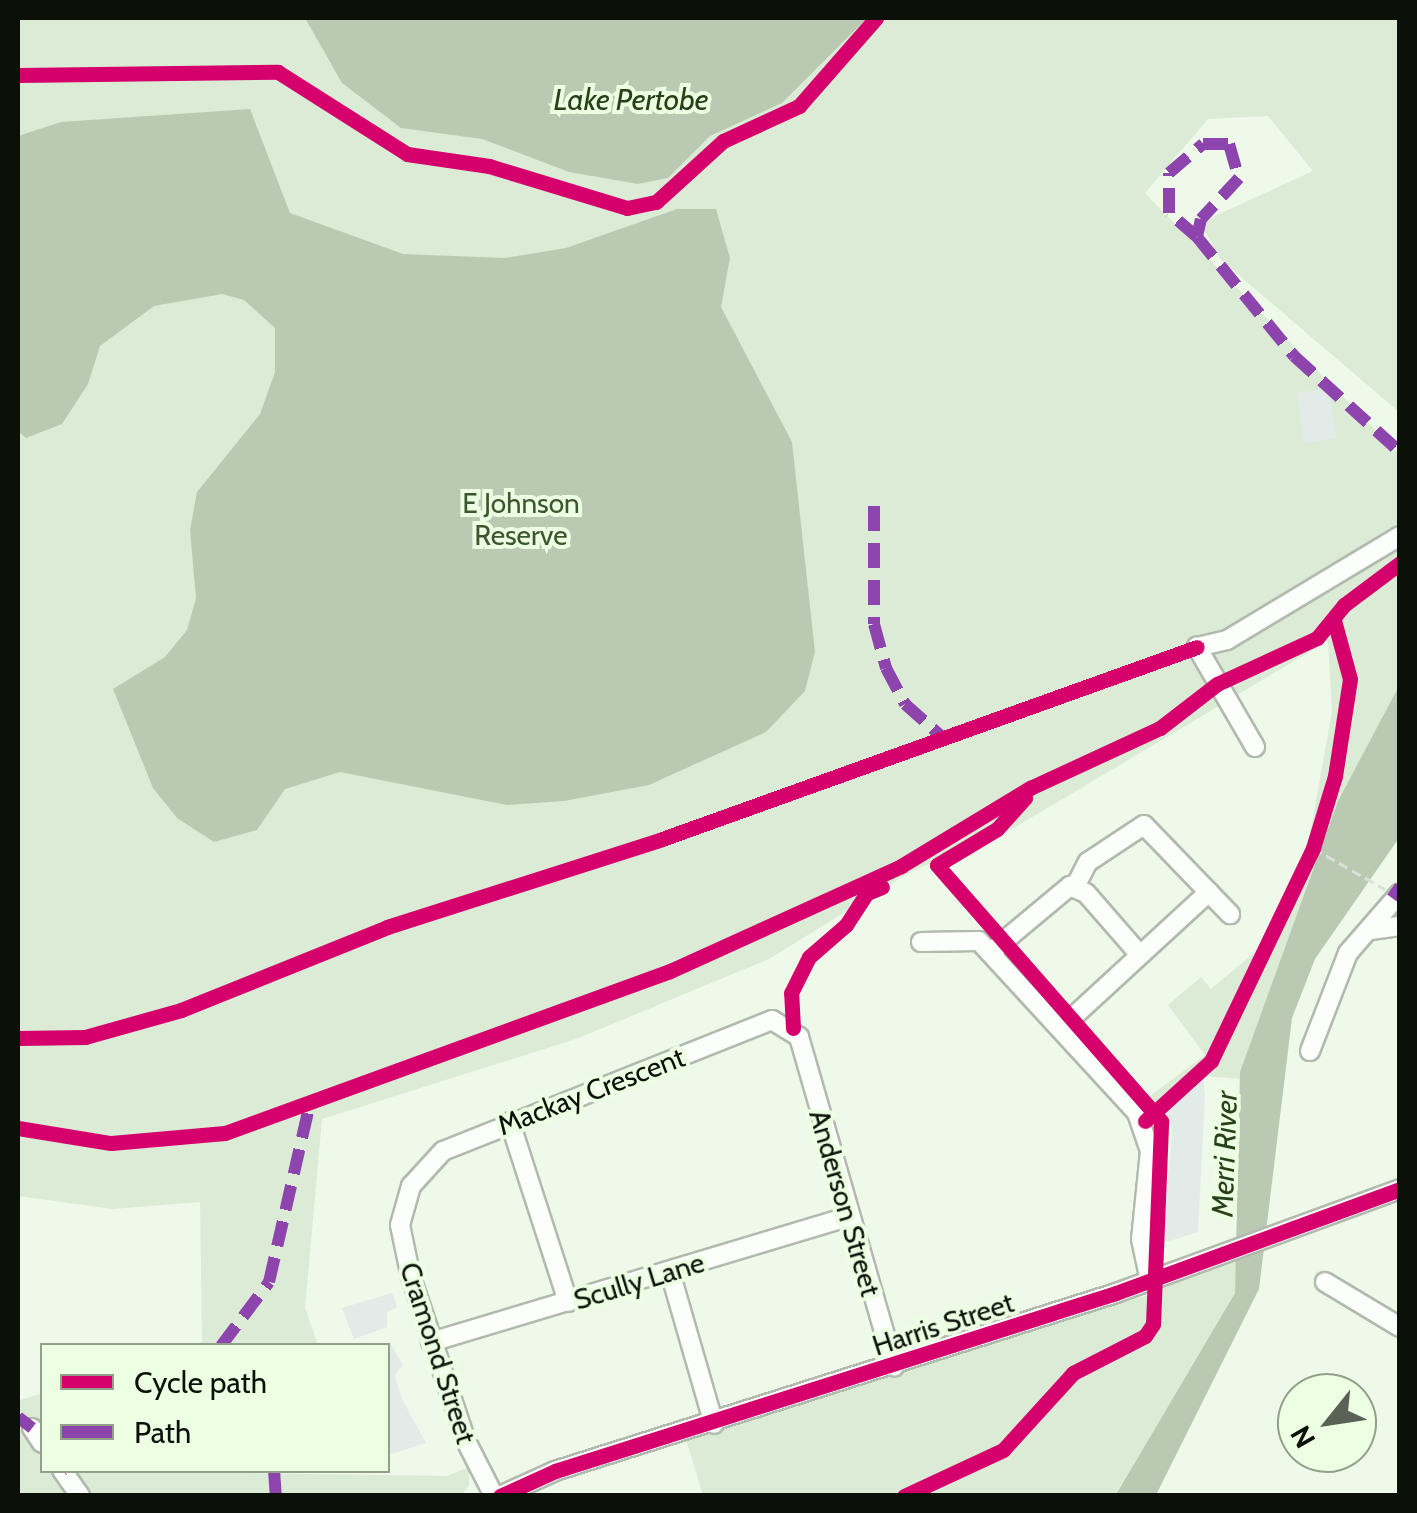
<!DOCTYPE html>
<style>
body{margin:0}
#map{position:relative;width:1417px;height:1513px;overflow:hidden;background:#eef9e9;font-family:Cabin,sans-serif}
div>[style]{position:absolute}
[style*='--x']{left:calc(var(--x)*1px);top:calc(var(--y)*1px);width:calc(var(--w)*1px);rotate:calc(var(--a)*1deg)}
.green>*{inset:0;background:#dcebd5}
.water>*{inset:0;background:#bacab2}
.building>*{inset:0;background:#e2ebe8;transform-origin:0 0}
.path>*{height:2.5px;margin-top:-1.25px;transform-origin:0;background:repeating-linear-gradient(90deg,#dbdfda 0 10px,transparent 0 15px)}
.roads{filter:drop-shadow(2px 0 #b2baae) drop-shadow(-2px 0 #b2baae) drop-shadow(0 2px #b2baae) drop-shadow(0 -2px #b2baae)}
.minor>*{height:18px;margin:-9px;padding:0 9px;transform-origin:9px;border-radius:9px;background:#fcfefc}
.quiet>*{height:12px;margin-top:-6px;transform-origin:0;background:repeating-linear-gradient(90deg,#8e44ad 0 25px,transparent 0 37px)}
.cycleway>*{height:15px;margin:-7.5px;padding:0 7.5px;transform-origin:7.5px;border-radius:7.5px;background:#d6006c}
span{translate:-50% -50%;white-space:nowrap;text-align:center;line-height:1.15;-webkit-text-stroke:8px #ecffe3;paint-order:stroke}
.park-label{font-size:28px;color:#3c572e}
.street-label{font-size:28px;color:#0b1108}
.water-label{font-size:30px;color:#264017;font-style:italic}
.frame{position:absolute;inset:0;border:20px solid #0b1108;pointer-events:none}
.legend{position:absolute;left:40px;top:1343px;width:350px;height:130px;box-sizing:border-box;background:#ecffe3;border:2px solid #92a08b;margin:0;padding:12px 18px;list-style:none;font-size:30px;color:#0b1108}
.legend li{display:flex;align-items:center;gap:20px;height:50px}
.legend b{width:50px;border:2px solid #92a08b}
.north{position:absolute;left:1277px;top:1373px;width:100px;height:100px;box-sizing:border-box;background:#ecffe3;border:2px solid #92a08b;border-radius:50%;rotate:240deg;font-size:28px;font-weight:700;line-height:40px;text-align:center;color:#0b1108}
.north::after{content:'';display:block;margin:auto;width:35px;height:45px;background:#5a6257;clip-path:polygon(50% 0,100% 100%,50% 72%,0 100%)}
</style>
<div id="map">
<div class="green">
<div style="clip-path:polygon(18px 18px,1399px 18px,1399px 412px,1221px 260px,1200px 223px,1313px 171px,1268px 116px,1208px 119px,1145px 193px,1399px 454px,1400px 686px,1338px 801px,1240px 1079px,1203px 1076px,1160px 1106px,1151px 1280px,1238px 1245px,1240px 1271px,1235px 1293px,1115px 1495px,703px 1495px,684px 1433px,1152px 1294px,1142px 1253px,1143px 1124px,1153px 1111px,1142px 1102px,1205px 1055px,1168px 1005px,1201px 977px,1211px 989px,1259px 949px,1306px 856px,1332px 712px,1328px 641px,1014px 828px,910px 872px,769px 959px,576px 1039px,322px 1119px,305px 1308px,318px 1345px,192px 1345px,202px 1342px,200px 1202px,113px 1209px,18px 1196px)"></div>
<div style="clip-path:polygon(42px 1393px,42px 1470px,447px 1476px,469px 1467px,469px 1486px,461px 1496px,18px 1495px,18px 1401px)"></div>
</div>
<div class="water">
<div style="clip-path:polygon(305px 18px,867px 18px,782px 103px,710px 136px,668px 178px,638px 184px,569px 172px,482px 139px,401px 128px,342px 83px)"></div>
<div style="clip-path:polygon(250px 109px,290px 213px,403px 254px,505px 258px,566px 248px,677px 209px,716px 209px,730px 258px,721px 307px,792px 442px,815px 652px,805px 691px,766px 732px,649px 785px,564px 801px,507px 805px,340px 772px,285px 789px,257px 830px,214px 842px,177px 818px,153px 788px,113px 689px,165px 657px,187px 630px,196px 598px,190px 530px,197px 492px,260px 414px,275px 372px,275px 328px,244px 300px,222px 294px,154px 306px,100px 346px,88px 384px,62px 424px,26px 438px,18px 431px,18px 136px,61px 122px)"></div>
<div style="clip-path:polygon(1399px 686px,1399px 838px,1315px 959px,1292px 1018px,1259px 1289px,1156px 1495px,1115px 1496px,1235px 1293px,1240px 1072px,1338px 801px)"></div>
</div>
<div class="building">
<div style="left:1329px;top:388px;width:51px;height:33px;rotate:81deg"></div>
<div style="clip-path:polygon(1187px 1076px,1203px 1076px,1205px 1095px,1198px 1232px,1163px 1243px,1172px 1131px,1164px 1101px)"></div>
<div style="clip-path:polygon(392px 1293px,397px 1307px,387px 1312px,387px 1327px,354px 1339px,342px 1308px)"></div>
<div style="clip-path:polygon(389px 1341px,403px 1365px,395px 1375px,402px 1399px,426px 1443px,388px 1455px)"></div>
</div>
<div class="path">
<div style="--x:1313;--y:848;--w:83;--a:29.7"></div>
<div style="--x:1158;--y:1323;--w:1;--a:0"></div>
</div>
<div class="roads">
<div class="minor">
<div style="--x:1255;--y:747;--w:116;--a:-120.1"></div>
<div style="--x:1197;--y:647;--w:31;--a:-13"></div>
<div style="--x:1227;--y:640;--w:202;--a:-31"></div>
<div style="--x:1075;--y:887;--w:28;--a:-63"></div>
<div style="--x:1088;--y:862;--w:67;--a:-33.5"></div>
<div style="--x:1144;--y:825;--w:124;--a:46"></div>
<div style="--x:1371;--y:930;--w:29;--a:-8"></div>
<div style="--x:921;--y:942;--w:58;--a:-1"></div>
<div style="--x:979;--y:941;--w:234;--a:47.4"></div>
<div style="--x:1137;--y:1113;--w:40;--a:71.1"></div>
<div style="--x:1150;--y:1151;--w:88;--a:95.8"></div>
<div style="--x:1141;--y:1239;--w:43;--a:77.9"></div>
<div style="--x:992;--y:951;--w:102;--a:-39.8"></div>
<div style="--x:1070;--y:886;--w:17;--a:24"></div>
<div style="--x:1086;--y:893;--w:82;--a:48.9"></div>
<div style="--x:1061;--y:1028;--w:201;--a:-42.6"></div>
<div style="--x:1310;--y:1051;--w:105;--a:-68.8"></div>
<div style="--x:1348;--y:953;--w:79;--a:-49.1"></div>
<div style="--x:510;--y:1122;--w:189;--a:72.1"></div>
<div style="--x:670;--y:1272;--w:158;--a:73.9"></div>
<div style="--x:1325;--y:1282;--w:87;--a:31"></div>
<div style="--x:431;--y:1342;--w:434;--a:-16.7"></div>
<div style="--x:32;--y:1428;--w:18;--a:56"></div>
<div style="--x:62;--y:1470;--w:32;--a:55"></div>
<div style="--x:494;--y:1496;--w:62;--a:-117"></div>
<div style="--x:466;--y:1441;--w:172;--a:-108.6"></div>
<div style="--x:411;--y:1278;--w:54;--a:-101.7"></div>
<div style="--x:400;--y:1225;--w:41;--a:-74.2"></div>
<div style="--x:411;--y:1186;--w:47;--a:-47.6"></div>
<div style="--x:443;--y:1151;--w:354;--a:-21.7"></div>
<div style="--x:772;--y:1020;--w:32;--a:32"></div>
<div style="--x:799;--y:1037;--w:343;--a:73.9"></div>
<div style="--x:500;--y:1496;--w:60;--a:-24.4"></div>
<div style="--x:555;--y:1471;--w:589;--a:-17.6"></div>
<div style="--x:1116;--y:1293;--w:302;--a:-20.1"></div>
</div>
</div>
<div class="quiet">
<div style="--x:1197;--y:237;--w:37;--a:-139"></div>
<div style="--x:1169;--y:213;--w:40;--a:-90"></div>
<div style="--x:1169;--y:173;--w:45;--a:-40.5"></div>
<div style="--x:1203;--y:144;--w:26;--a:0"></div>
<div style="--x:1229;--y:144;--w:35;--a:74"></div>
<div style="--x:1239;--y:178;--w:56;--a:132.8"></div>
<div style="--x:1201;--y:219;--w:18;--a:103"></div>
<div style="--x:1197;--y:237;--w:154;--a:50.8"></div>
<div style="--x:1294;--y:356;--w:143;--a:42.2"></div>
<div style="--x:874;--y:506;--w:118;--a:90"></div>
<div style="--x:874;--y:624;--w:46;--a:74.7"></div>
<div style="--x:886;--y:668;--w:41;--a:62.2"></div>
<div style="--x:905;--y:704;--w:48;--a:41.6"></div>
<div style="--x:1392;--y:898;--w:14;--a:-54"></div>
<div style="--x:221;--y:1346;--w:80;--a:-53.1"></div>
<div style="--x:269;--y:1282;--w:180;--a:-77.1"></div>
<div style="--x:18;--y:1417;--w:18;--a:38"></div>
<div style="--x:274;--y:1470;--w:26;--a:86"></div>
<div style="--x:62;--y:1471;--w:1;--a:-45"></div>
</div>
<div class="cycleway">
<div style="--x:18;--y:75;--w:260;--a:-0.7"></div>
<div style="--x:278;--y:72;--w:153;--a:32.4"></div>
<div style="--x:407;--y:154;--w:83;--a:8.3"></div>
<div style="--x:489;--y:166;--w:144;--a:16.9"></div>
<div style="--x:627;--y:208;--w:30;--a:-12"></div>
<div style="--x:656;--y:202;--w:91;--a:-42.3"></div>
<div style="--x:723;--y:141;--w:84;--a:-24.7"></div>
<div style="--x:799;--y:106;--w:117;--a:-48.8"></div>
<div style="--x:793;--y:1028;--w:35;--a:-93"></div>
<div style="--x:791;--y:993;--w:40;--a:-63.4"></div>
<div style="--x:809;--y:957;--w:49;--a:-40.9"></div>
<div style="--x:846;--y:925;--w:38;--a:-57"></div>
<div style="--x:867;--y:893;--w:16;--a:-22"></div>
<div style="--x:18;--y:1038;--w:67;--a:-0.9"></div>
<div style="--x:85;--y:1037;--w:100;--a:-15.7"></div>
<div style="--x:181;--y:1010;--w:222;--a:-21.9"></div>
<div style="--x:387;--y:927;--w:289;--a:-17.7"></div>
<div style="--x:662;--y:839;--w:568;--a:-19.74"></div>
<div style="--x:1145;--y:1121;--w:89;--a:-42.3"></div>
<div style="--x:1211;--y:1061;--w:236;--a:-64.4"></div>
<div style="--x:1313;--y:848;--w:75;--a:-73"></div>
<div style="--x:1335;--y:776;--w:98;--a:-81.2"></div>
<div style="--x:1350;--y:679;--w:61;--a:-105.2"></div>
<div style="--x:18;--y:1128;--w:94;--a:9.2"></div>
<div style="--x:111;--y:1143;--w:114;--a:-5"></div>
<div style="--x:225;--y:1133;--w:474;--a:-20"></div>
<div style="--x:670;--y:971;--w:254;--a:-24.4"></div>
<div style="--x:901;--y:866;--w:151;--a:-31.2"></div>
<div style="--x:1030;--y:788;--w:143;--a:-24.8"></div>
<div style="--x:1160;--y:728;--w:72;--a:-37.7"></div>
<div style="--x:1217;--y:684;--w:110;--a:-24.7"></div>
<div style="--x:1317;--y:638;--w:43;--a:-50.7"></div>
<div style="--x:1344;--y:605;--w:70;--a:-36.9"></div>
<div style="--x:500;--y:1496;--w:60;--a:-24.4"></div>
<div style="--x:555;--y:1471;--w:589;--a:-17.6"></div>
<div style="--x:1116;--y:1293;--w:302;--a:-20.1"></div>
<div style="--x:904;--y:1496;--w:109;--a:-24.9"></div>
<div style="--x:1003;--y:1450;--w:104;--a:-47.7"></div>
<div style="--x:1073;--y:1373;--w:81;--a:-27.2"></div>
<div style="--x:1145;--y:1336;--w:14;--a:-56"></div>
<div style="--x:1153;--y:1324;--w:203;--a:-87.7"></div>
<div style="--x:1161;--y:1121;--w:340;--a:-131.2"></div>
<div style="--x:937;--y:865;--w:70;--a:-31"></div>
<div style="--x:997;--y:829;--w:42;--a:-47.9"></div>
</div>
<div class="park-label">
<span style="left:521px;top:519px">E Johnson<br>Reserve</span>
</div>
<div class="street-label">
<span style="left:591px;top:1091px;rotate:-21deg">Mackay Crescent</span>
<span style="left:845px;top:1203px;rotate:74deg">Anderson Street</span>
<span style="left:639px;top:1281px;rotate:-17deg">Scully Lane</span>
<span style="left:943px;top:1324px;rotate:-18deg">Harris Street</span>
<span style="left:438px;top:1353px;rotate:72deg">Cramond Street</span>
</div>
<div class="water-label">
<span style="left:631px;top:100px">Lake Pertobe</span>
<span style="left:1225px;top:1154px;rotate:-88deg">Merri River</span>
</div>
<div class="frame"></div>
<ul class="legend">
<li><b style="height:12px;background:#d6006c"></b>Cycle path</li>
<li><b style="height:12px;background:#8e44ad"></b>Path</li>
</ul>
<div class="north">N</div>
</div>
